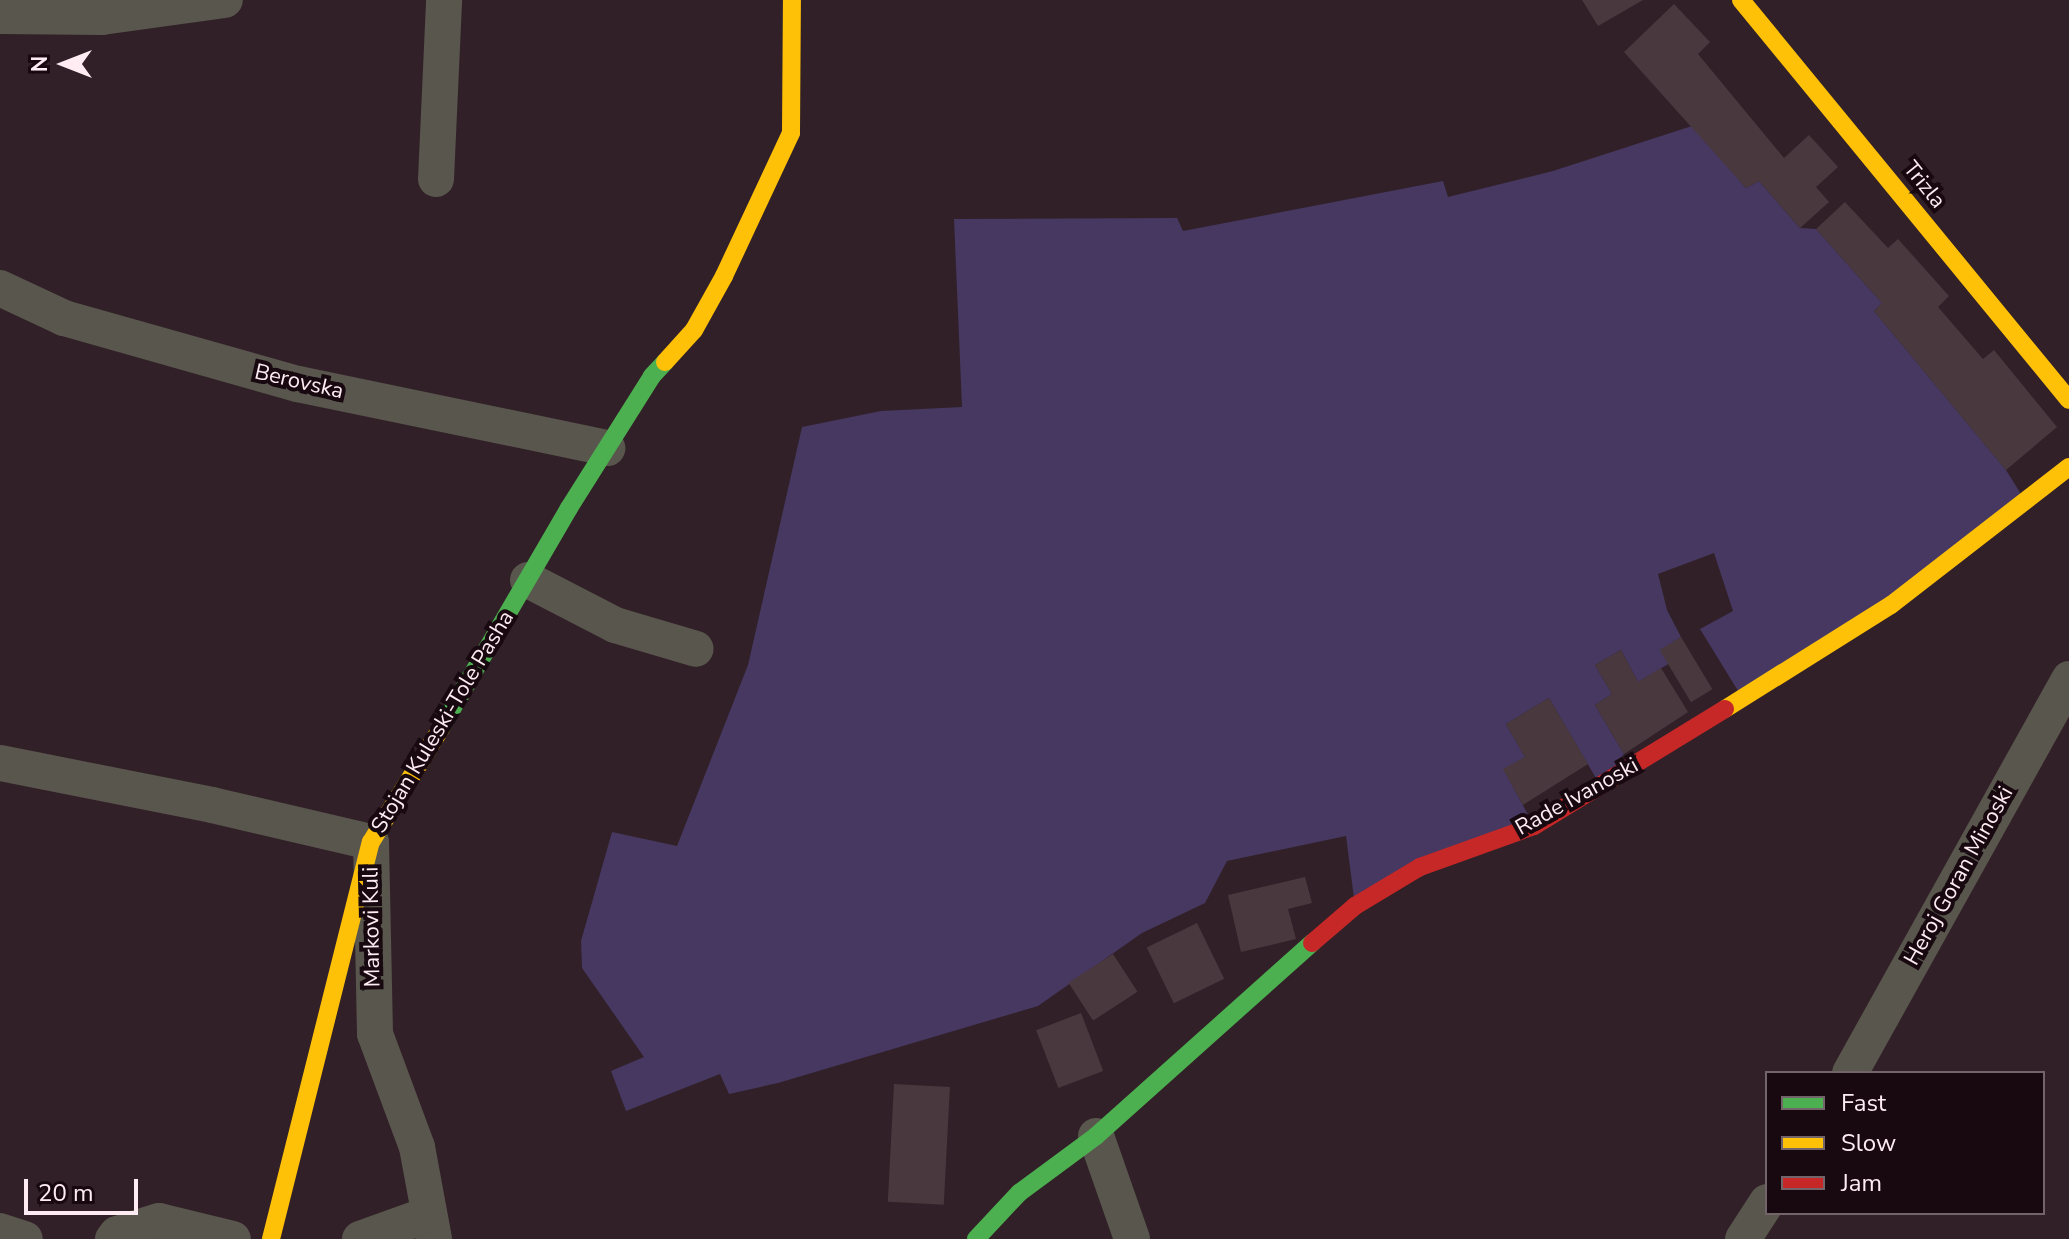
<!DOCTYPE html>
<style>
body{margin:0}
#map{position:relative;width:2069px;height:1239px;overflow:hidden;background:#312027;font-family:"Nunito Sans",sans-serif}
div>[style]{position:absolute}
[style*='--x']{left:calc(var(--x)*1px);top:calc(var(--y)*1px);width:calc(var(--w)*1px);rotate:calc(var(--a)*1deg)}
.green>*{inset:0;background:#463861}
.building>*{inset:0;background:#49393e;transform-origin:0 0}
.street>*{height:36px;margin:-18px;padding:0 18px;transform-origin:18px;border-radius:18px;background:#58564d}
.fast>*{height:18px;margin:-9px;padding:0 9px;transform-origin:9px;border-radius:9px;background:#4caf50}
.slow>*{height:18px;margin:-9px;padding:0 9px;transform-origin:9px;border-radius:9px;background:#ffc107}
.jam>*{height:18px;margin:-9px;padding:0 9px;transform-origin:9px;border-radius:9px;background:#c62828}
span{translate:-50% -50%;white-space:nowrap;text-align:center;line-height:1.15;-webkit-text-stroke:8px #17090f;paint-order:stroke}
.street-label{font-size:22px;color:#feecf2}
.legend{position:absolute;left:1765px;top:1071px;width:280px;height:144px;box-sizing:border-box;background:#17090f;border:2px solid #73646a;margin:0;padding:10px 14px;list-style:none;font-size:24px;color:#feecf2}
.legend li{display:flex;align-items:center;gap:16px;height:40px}
.legend b{width:40px;border:2px solid #73646a}
.north{position:absolute;left:24px;top:24px;width:80px;height:80px;-webkit-text-stroke:6px #17090f;paint-order:stroke;rotate:270deg;font-size:22px;font-weight:700;line-height:32px;text-align:center;color:#feecf2}
.north::after{content:'';display:block;margin:auto;width:28px;height:36px;background:#feecf2;clip-path:polygon(50% 0,100% 100%,50% 72%,0 100%)}
.scale{position:absolute;left:24px;top:1179px;width:114px;height:36px;box-sizing:border-box;border:4px solid #feecf2;border-top:0;padding-left:10px;font-size:24px;line-height:28px;white-space:nowrap;color:#feecf2;-webkit-text-stroke:6px #17090f;paint-order:stroke}
</style>
<div id="map">
<div class="green">
<div style="clip-path:polygon(1692px 126px,1746px 188px,1759px 181px,1800px 228px,1816px 229px,1882px 303px,1874px 311px,2006px 470px,2026px 502px,1743px 699px,1700px 629px,1733px 611px,1714px 553px,1658px 574px,1667px 610px,1681px 637px,1661px 650px,1670px 663px,1638px 682px,1621px 650px,1595px 665px,1612px 694px,1595px 705px,1624px 754px,1600px 785px,1549px 698px,1506px 724px,1525px 757px,1504px 770px,1534px 826px,1355px 906px,1346px 836px,1227px 861px,1205px 903px,1142px 933px,1038px 1006px,778px 1083px,729px 1094px,720px 1074px,626px 1111px,611px 1071px,644px 1057px,582px 968px,581px 941px,612px 832px,677px 846px,748px 665px,802px 427px,881px 411px,962px 407px,954px 219px,1177px 218px,1183px 231px,1443px 181px,1448px 197px,1553px 171px)"></div>
</div>
<div class="building">
<div style="clip-path:polygon(1582px 0,1643px 0,1598px 26px)"></div>
<div style="clip-path:polygon(1674px 4px,1710px 42px,1698px 54px,1784px 158px,1809px 135px,1838px 167px,1816px 187px,1829px 202px,1800px 228px,1759px 181px,1746px 188px,1624px 52px)"></div>
<div style="clip-path:polygon(1845px 202px,1888px 248px,1898px 239px,1949px 296px,1938px 307px,1983px 359px,1994px 350px,2057px 427px,2006px 470px,1874px 311px,1882px 303px,1816px 229px)"></div>
<div style="left:1681px;top:637px;width:61px;height:25px;rotate:59deg"></div>
<div style="clip-path:polygon(1621px 650px,1638px 682px,1661px 668px,1688px 712px,1624px 754px,1595px 705px,1612px 694px,1595px 665px)"></div>
<div style="clip-path:polygon(1549px 698px,1588px 764px,1523px 805px,1503px 769px,1525px 757px,1506px 724px)"></div>
<div style="clip-path:polygon(1305px 877px,1312px 903px,1288px 909px,1296px 939px,1241px 952px,1228px 895px)"></div>
<div style="left:1197px;top:923px;width:62px;height:56px;rotate:64deg"></div>
<div style="left:1113px;top:954px;width:45px;height:53px;rotate:57deg"></div>
<div style="left:1081px;top:1013px;width:62px;height:48px;rotate:69deg"></div>
<div style="left:894px;top:1084px;width:56px;height:118px;rotate:3deg"></div>
</div>
<div class="street">
<div style="--x:0;--y:16;--w:102;--a:0.6"></div>
<div style="--x:102;--y:17;--w:124;--a:-7.9"></div>
<div style="--x:436;--y:179;--w:179;--a:-87.4"></div>
<div style="--x:0;--y:288;--w:71;--a:25.1"></div>
<div style="--x:64;--y:318;--w:243;--a:15.8"></div>
<div style="--x:298;--y:384;--w:316;--a:11.7"></div>
<div style="--x:528;--y:580;--w:98;--a:27.3"></div>
<div style="--x:615;--y:625;--w:84;--a:16.5"></div>
<div style="--x:0;--y:763;--w:216;--a:11.2"></div>
<div style="--x:212;--y:805;--w:163;--a:13.1"></div>
<div style="--x:371;--y:842;--w:192;--a:88.8"></div>
<div style="--x:375;--y:1034;--w:121;--a:69.6"></div>
<div style="--x:417;--y:1147;--w:94;--a:79.5"></div>
<div style="--x:1850;--y:1073;--w:451;--a:-60.9"></div>
<div style="--x:1096;--y:1136;--w:109;--a:70.7"></div>
<div style="--x:0;--y:1231;--w:26;--a:18"></div>
<div style="--x:113;--y:1239;--w:6;--a:-51"></div>
<div style="--x:117;--y:1234;--w:44;--a:-17.2"></div>
<div style="--x:159;--y:1221;--w:76;--a:13.7"></div>
<div style="--x:360;--y:1239;--w:71;--a:-19.7"></div>
<div style="--x:1743;--y:1239;--w:44;--a:-57"></div>
</div>
<div class="fast">
<div style="--x:441;--y:728;--w:255;--a:-59.8"></div>
<div style="--x:569;--y:508;--w:156;--a:-57.8"></div>
<div style="--x:652;--y:376;--w:19;--a:-47"></div>
<div style="--x:976;--y:1239;--w:63;--a:-46.9"></div>
<div style="--x:1019;--y:1193;--w:96;--a:-36.5"></div>
<div style="--x:1096;--y:1136;--w:290;--a:-41.8"></div>
</div>
<div class="slow">
<div style="--x:1741;--y:0;--w:517;--a:50.65"></div>
<div style="--x:665;--y:362;--w:43;--a:-47.8"></div>
<div style="--x:694;--y:330;--w:62;--a:-60.9"></div>
<div style="--x:724;--y:276;--w:158;--a:-64.9"></div>
<div style="--x:791;--y:133;--w:133;--a:-89.6"></div>
<div style="--x:1725;--y:709;--w:196;--a:-32.1"></div>
<div style="--x:1891;--y:605;--w:225;--a:-37.8"></div>
<div style="--x:271;--y:1239;--w:409;--a:-75.9"></div>
<div style="--x:371;--y:842;--w:134;--a:-58.4"></div>
</div>
<div class="jam">
<div style="--x:1312;--y:943;--w:57;--a:-40.7"></div>
<div style="--x:1355;--y:906;--w:76;--a:-31"></div>
<div style="--x:1420;--y:867;--w:121;--a:-19.8"></div>
<div style="--x:1534;--y:826;--w:224;--a:-31.5"></div>
</div>
<div class="street-label">
<span style="left:1924px;top:185px;rotate:51deg">Trizla</span>
<span style="left:299px;top:382px;rotate:13deg">Berovska</span>
<span style="left:443px;top:722px;rotate:-59deg">Stojan Kuleski-Tole Pasha</span>
<span style="left:1577px;top:797px;rotate:-29deg">Rade Ivanoski</span>
<span style="left:1959px;top:876px;rotate:-61deg">Heroj Goran Minoski</span>
<span style="left:372px;top:927px;rotate:-91deg">Markovi Kuli</span>
</div>
<ul class="legend">
<li><b style="height:10px;background:#4caf50"></b>Fast</li>
<li><b style="height:10px;background:#ffc107"></b>Slow</li>
<li><b style="height:10px;background:#c62828"></b>Jam</li>
</ul>
<div class="north">N</div>
<div class="scale">20 m</div>
</div>
